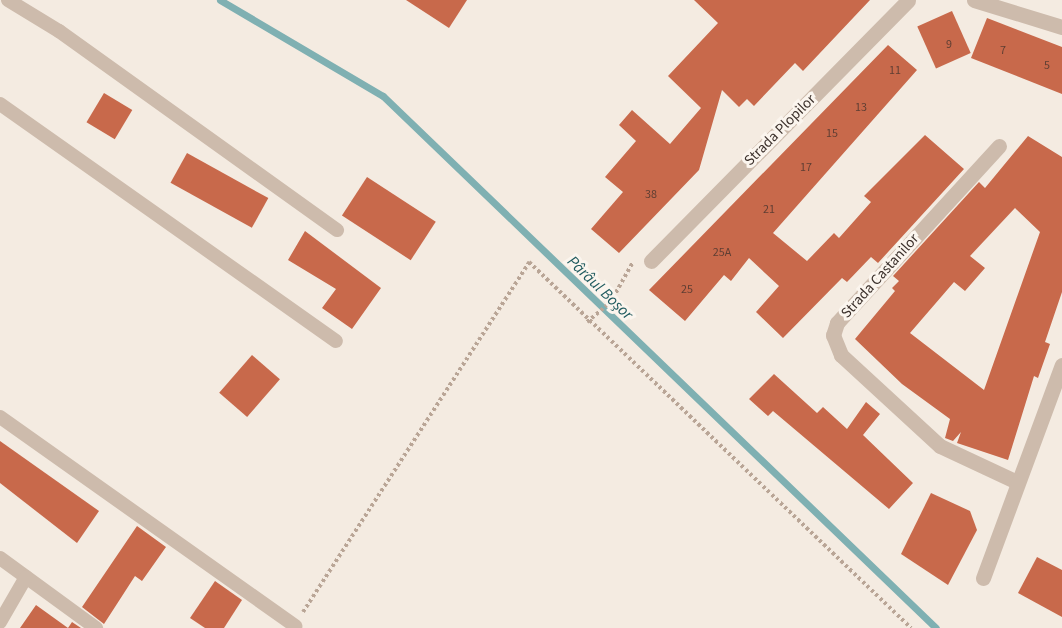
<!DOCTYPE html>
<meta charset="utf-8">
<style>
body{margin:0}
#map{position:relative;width:1062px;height:628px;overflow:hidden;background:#f4ebe1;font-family:"Source Sans 3",sans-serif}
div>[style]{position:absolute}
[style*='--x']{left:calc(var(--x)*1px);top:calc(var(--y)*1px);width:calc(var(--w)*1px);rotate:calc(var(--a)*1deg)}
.stream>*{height:7px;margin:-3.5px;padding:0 3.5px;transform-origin:3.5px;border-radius:3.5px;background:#7fb0b2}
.building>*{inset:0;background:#c8694b;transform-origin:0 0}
.path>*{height:4px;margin-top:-2px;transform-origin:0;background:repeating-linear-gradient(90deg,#b9a596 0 3px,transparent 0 6px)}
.lane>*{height:14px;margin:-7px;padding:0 7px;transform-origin:7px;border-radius:7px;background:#cdbbac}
.street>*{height:15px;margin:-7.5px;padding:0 7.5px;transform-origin:7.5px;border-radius:7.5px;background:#cdbbac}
span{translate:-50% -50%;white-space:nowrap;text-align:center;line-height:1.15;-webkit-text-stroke:6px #fbf5ee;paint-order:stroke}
.number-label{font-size:12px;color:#5e3e33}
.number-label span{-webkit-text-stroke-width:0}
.street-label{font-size:15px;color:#3b302b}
.water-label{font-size:16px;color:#1f5a5e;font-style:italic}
</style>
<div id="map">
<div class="stream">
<div style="--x:220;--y:0;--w:189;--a:30.5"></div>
<div style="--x:383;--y:96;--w:767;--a:43.89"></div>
</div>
<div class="building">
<div style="clip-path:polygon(406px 0,467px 0,449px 28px)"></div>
<div style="clip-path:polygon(694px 0,870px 0,803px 71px,795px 63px,754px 106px,747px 99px,739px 107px,722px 90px,699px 170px,619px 253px,591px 229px,623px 192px,605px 177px,636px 141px,619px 125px,632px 110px,670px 144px,701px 108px,668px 76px,718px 23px)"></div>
<div style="left:952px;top:11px;width:46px;height:38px;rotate:66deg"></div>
<div style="clip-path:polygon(987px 18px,1062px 47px,1062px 94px,971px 58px)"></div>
<div style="clip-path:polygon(888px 45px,917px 70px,773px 233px,807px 261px,834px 233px,839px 238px,871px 202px,864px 196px,925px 135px,964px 169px,878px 263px,871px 257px,847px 282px,842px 278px,783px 338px,756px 312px,779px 286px,749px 258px,731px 281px,724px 275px,685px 321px,649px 290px)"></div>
<div style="left:104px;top:93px;width:33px;height:34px;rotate:31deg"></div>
<div style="clip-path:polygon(evenodd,1028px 136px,1062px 157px,1062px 292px,1045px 342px,1050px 344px,1038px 378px,1034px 376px,1008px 460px,957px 443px,961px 432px,953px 441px,945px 438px,950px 419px,902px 384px,855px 339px,895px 291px,892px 288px,899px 281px,893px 276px,979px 182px,985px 188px,1028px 136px,1015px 208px,1040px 232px,984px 390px,910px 333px,954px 282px,965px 291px,985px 268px,970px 256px,1015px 208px)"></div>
<div style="left:187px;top:153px;width:93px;height:34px;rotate:29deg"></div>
<div style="left:367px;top:177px;width:82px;height:46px;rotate:33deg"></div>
<div style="clip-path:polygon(305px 231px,381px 288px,352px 329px,322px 308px,336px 289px,288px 260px)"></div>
<div style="left:252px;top:355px;width:37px;height:50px;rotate:41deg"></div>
<div style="clip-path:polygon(774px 374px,817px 413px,823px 407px,847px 429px,866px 402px,880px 414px,863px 435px,913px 483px,889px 509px,773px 411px,768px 416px,749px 399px)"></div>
<div style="clip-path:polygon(0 441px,99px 511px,77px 543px,0 483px)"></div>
<div style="clip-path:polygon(931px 493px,970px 511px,977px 530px,948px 585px,901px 554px)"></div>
<div style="clip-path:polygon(137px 526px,166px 547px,142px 581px,135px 576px,104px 624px,82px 607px)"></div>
<div style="clip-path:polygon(1037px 557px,1062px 570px,1062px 617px,1018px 593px)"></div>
<div style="clip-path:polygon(215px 581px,242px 600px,224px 628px,205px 628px,190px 618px)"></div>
<div style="clip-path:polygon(36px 605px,68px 628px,72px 622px,81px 628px,20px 628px)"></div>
</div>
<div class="path">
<div style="--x:587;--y:322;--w:30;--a:-40"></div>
<div style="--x:610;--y:303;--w:47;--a:-60.7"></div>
<div style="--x:303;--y:612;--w:417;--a:-57.1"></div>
<div style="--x:529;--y:262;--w:529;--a:43.77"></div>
</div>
<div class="lane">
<div style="--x:8;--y:0;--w:60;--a:31.3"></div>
<div style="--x:59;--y:31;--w:342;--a:35.6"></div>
<div style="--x:0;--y:104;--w:411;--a:35.2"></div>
<div style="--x:0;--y:417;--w:362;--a:35.3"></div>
<div style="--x:0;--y:558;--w:119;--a:36.1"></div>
<div style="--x:0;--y:622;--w:52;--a:-60"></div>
</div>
<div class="street">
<div style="--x:974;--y:0;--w:92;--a:17.1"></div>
<div style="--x:999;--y:146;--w:240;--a:132.5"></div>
<div style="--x:837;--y:323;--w:13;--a:108"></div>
<div style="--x:833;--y:335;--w:22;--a:68"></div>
<div style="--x:841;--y:355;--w:134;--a:42.6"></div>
<div style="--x:940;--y:446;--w:85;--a:25.1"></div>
<div style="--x:651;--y:261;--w:366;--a:-45.4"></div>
<div style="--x:983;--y:578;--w:227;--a:-69.7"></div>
</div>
<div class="number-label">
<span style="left:949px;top:45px">9</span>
<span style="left:1003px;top:51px">7</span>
<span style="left:1047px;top:66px">5</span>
<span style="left:895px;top:71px">11</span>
<span style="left:861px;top:108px">13</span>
<span style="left:832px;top:134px">15</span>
<span style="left:806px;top:168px">17</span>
<span style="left:651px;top:195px">38</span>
<span style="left:769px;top:210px">21</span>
<span style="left:722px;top:253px">25A</span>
<span style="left:687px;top:290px">25</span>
</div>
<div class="street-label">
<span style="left:780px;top:130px;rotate:-45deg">Strada Plopilor</span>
<span style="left:880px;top:276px;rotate:-48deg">Strada Castanilor</span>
</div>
<div class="water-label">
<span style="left:600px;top:288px;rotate:44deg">Pârâul Boșor</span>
</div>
</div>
